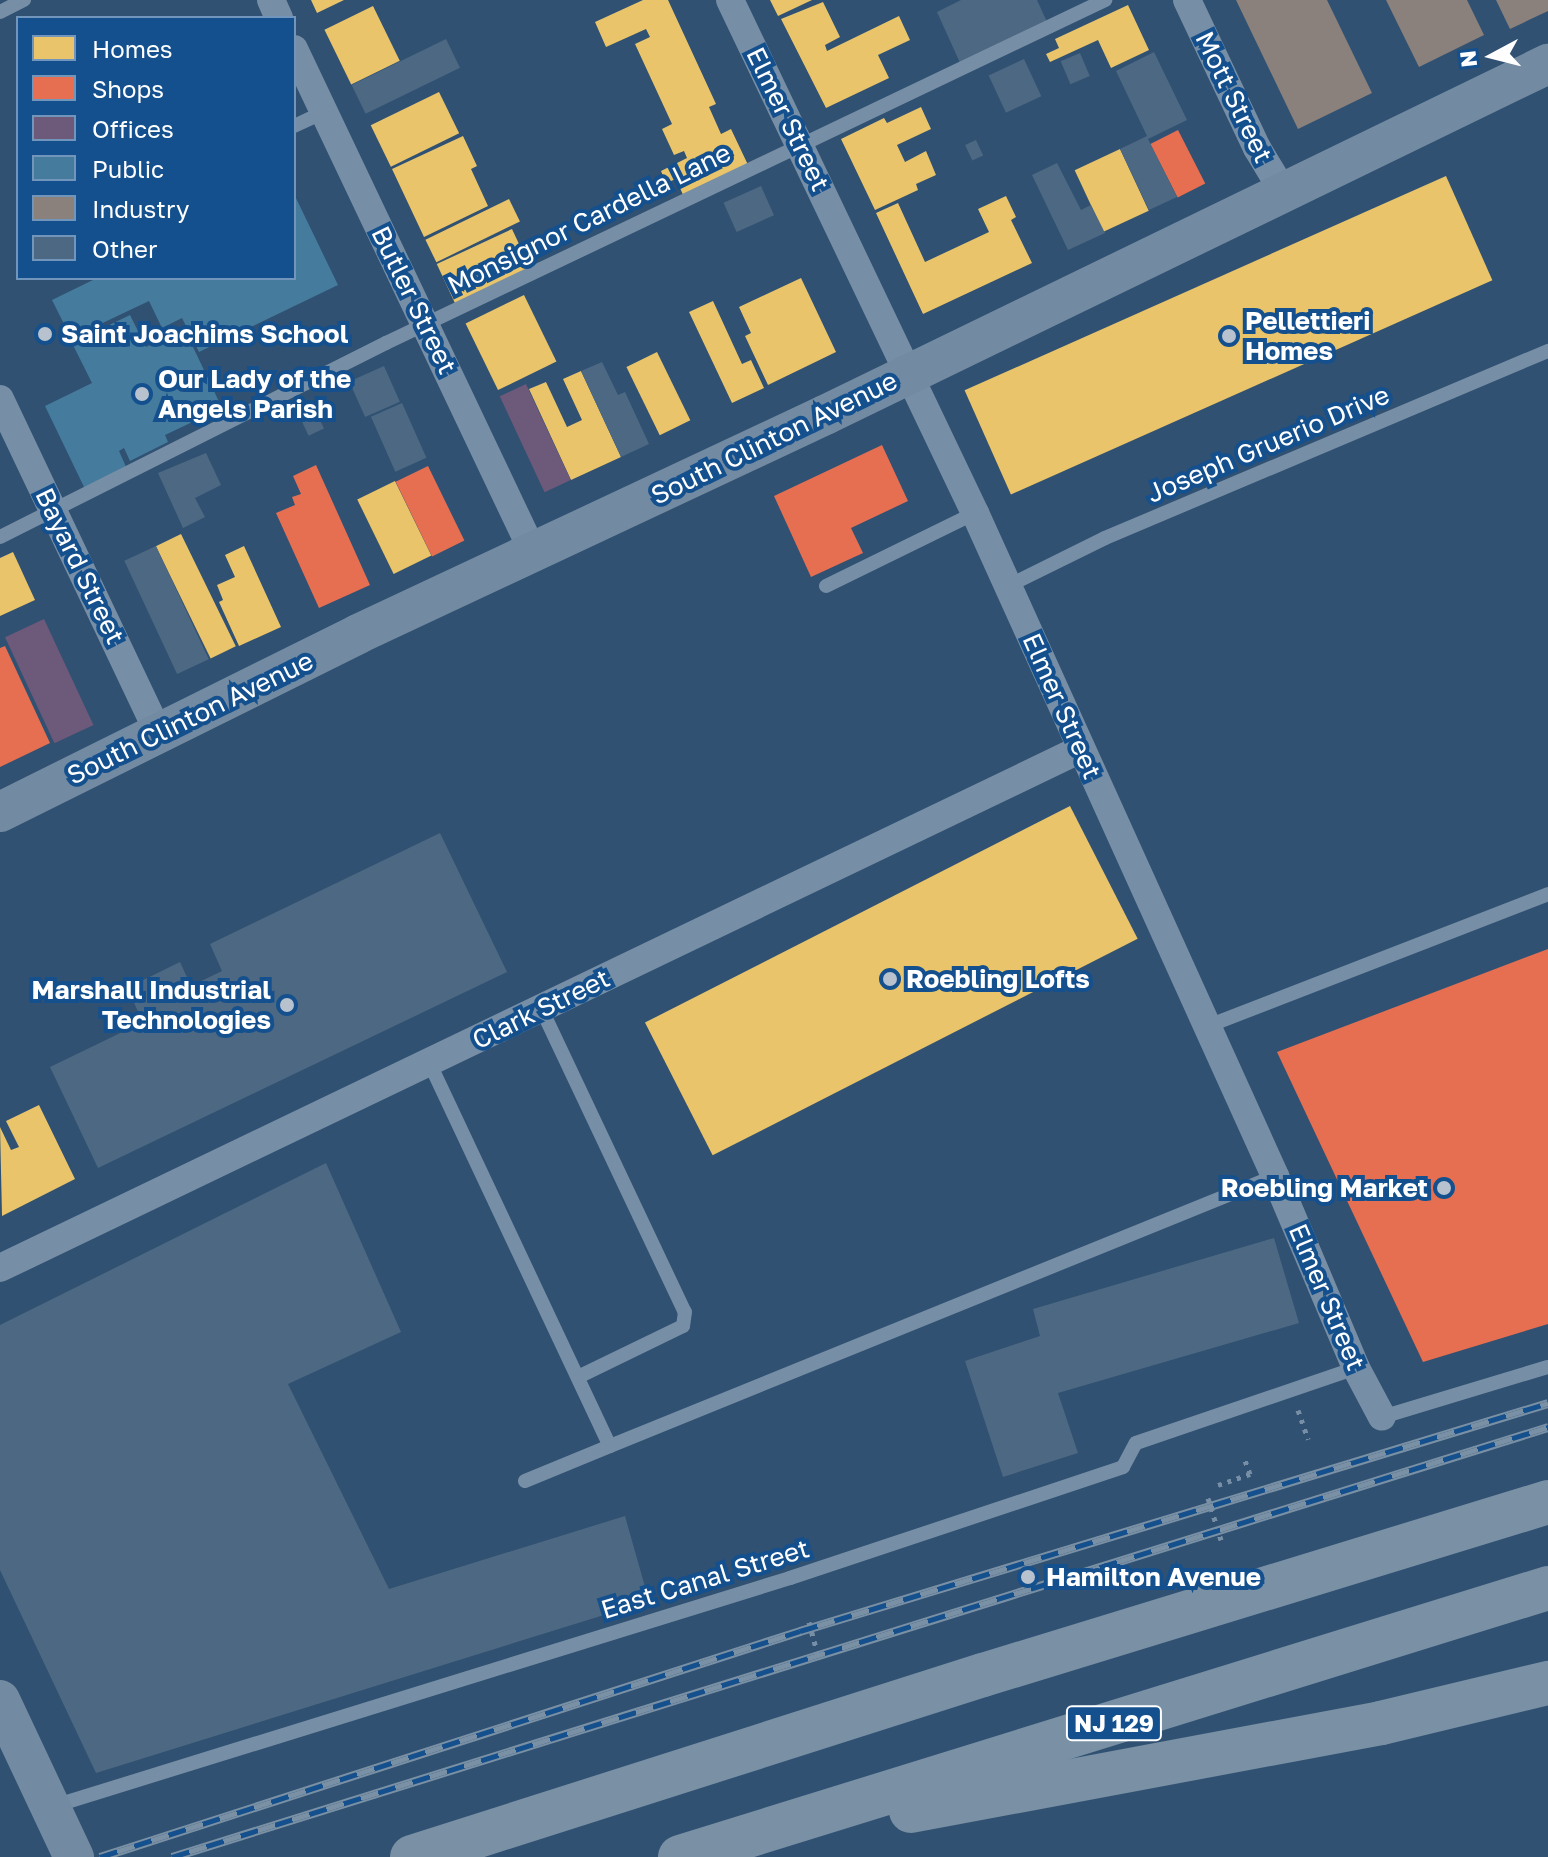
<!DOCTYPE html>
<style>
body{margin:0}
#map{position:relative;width:1548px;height:1857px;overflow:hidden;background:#305172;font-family:"Golos Text",sans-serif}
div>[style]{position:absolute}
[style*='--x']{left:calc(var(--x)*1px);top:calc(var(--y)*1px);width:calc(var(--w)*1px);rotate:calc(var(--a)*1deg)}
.homes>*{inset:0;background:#e9c46a;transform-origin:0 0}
.shops>*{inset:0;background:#e76f51;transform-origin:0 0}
.offices>*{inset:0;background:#6d597a;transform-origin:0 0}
.public>*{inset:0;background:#457b9d}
.industry>*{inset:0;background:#8a817c}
.building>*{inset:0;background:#4d6882;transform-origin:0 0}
.path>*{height:5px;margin-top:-2.5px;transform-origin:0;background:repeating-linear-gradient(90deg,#778fa6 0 4px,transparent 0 10px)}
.lane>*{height:14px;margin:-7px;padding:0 7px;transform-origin:7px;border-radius:7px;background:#778fa6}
.street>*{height:28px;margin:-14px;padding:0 14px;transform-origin:14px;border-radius:14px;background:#778fa6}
.secondary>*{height:40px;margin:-20px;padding:0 20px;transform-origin:20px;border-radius:20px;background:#738ba2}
.highway>*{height:44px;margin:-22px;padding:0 22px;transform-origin:22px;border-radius:22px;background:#7990a5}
.rail>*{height:9px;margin-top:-4.5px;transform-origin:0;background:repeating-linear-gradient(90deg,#14508e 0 18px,#7990a5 0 36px);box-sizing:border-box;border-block:2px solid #7990a5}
.dots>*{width:22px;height:22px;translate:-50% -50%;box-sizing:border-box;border:4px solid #14508e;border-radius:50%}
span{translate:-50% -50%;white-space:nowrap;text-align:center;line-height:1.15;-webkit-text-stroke:8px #14508e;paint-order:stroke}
.shield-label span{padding:2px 6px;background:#14508e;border:2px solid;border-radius:6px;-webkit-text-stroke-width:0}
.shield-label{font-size:24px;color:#fff;font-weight:700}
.street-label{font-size:26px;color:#fff}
.poi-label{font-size:26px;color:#fff;font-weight:700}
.left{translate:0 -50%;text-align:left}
.right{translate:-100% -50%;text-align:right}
.legend{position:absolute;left:16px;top:16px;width:280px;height:264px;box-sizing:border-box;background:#14508e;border:2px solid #7296bb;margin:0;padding:10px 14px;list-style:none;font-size:24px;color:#fff}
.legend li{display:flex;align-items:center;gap:16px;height:40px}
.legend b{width:40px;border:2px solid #7296bb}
.north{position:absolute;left:1452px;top:16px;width:80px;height:80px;-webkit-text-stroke:6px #14508e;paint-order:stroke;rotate:263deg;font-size:22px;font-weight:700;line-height:32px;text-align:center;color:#fff}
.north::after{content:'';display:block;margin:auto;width:28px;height:36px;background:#fff;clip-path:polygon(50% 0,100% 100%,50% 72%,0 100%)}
</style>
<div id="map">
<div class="homes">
<div style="clip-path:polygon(311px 0,344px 0,317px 13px)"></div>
<div style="clip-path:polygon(643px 0,668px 0,716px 104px,709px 107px,721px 134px,731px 129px,749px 167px,684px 197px,676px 179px,666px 183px,661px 171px,687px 158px,684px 151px,674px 155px,662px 129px,672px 124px,635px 44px,650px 37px,646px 29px,606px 47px,595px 22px)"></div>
<div style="clip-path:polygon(770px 0,812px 0,778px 16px)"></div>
<div style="clip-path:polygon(823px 2px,840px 37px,825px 45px,827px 51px,899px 16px,910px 40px,878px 55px,889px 78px,826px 108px,781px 19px)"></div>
<div style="clip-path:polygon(1128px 5px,1149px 50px,1111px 68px,1098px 40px,1050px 62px,1046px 54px,1059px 48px,1055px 39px)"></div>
<div style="left:373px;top:6px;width:61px;height:54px;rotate:64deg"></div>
<div style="left:439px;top:92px;width:46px;height:76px;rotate:64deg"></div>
<div style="clip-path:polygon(921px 107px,931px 129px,897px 145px,905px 162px,926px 151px,936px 175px,916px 184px,918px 190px,875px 210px,841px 139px,884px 118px,887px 123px)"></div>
<div style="clip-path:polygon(463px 136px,477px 166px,471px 169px,488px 206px,424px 237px,392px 169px)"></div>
<div style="left:1120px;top:149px;width:68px;height:50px;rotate:65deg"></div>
<div style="left:1446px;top:176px;width:114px;height:527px;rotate:66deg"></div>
<div style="clip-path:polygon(1006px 196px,1016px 217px,1011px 220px,1032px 263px,923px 314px,876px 213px,898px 203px,925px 262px,989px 232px,978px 209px)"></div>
<div style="left:509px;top:199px;width:25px;height:93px;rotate:64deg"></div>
<div style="left:512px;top:229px;width:47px;height:83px;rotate:65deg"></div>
<div style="clip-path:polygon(801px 278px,836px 352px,768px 385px,745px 336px,751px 333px,739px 307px)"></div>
<div style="left:524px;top:295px;width:74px;height:65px;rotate:64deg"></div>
<div style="clip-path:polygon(713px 301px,742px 364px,751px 360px,764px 388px,732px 403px,689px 312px)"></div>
<div style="left:657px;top:352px;width:76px;height:34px;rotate:64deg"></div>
<div style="clip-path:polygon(581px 371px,621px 457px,571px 480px,529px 389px,546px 382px,567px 427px,582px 420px,563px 379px)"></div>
<div style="left:395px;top:481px;width:83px;height:42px;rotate:64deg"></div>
<div style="left:181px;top:534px;width:125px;height:28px;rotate:64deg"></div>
<div style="clip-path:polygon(244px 546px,281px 627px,239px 646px,219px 602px,223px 600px,217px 585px,235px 577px,225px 555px)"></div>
<div style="clip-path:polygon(13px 552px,35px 600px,0 616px,0 558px)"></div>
<div style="left:1070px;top:806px;width:149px;height:477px;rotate:63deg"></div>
<div style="clip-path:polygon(39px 1105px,75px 1179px,2px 1216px,0 1127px,11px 1150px,19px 1147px,6px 1121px)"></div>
</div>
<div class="shops">
<div style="left:1178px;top:130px;width:60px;height:31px;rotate:63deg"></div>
<div style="clip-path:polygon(882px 445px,908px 501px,851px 528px,863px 553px,811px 577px,774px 496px)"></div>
<div style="clip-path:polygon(316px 465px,370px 585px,319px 608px,276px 513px,295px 505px,292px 497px,301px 494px,293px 476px)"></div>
<div style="left:428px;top:466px;width:83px;height:36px;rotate:64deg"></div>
<div style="clip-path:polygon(5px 646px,50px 743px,0 767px,0 648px)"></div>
<div style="clip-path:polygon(1548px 949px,1548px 1324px,1423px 1362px,1277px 1052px)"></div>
</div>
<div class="offices">
<div style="left:526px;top:384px;width:106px;height:29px;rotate:65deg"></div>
<div style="left:44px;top:619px;width:117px;height:43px;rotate:65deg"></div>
</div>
<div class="public">
<div style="clip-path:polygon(294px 194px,338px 285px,199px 352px,182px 318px,162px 328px,149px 301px,71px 338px,52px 300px,97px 278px,294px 278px)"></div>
<div style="clip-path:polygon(130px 315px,146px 347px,184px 328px,222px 408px,165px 435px,168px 442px,130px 461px,124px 448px,119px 451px,127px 469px,85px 489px,45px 406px,92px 383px,72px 343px)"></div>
</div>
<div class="industry">
<div style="clip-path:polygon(1236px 0,1327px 0,1372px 93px,1298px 129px)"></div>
<div style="clip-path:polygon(1386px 0,1467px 0,1484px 35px,1419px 67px)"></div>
<div style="clip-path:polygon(1496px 0,1548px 0,1548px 11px,1510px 29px)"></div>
</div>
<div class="building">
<div style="clip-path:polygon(961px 0,1037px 0,1048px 24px,961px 65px,937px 12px)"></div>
<div style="left:446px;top:39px;width:32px;height:105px;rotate:64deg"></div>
<div style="clip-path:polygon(1154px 52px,1187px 120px,1148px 139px,1177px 197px,1149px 210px,1120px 149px,1147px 136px,1116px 71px)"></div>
<div style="left:1080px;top:53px;width:25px;height:21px;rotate:67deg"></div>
<div style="left:1024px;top:59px;width:41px;height:39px;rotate:65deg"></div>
<div style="left:976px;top:140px;width:17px;height:12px;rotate:65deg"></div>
<div style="clip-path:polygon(1057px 163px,1081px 210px,1091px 205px,1105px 233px,1068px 250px,1032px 175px)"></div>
<div style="left:761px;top:186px;width:32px;height:41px;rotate:66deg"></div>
<div style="clip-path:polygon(602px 362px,618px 395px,625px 392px,649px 444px,621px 457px,581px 371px)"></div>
<div style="left:384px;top:366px;width:39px;height:38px;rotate:66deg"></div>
<div style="left:402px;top:403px;width:60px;height:34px;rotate:66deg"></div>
<div style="left:313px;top:405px;width:26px;height:17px;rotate:65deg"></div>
<div style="clip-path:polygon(206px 453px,221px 485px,195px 498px,205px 517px,183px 528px,158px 473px)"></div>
<div style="left:156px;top:546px;width:125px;height:35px;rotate:65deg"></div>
<div style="clip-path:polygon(440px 833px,507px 972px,98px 1168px,50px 1067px,143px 1022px,127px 988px,180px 962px,191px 986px,222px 971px,210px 944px)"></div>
<div style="clip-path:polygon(326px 1163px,401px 1332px,288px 1384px,389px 1589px,625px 1516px,649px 1601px,96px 1773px,0 1570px,0 1325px)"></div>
<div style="clip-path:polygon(1274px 1238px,1299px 1323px,1058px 1393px,1078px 1453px,1003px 1477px,965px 1361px,1040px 1336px,1033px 1309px)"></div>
</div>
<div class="path">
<div style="--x:1298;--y:1410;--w:31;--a:71"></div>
<div style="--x:1218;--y:1485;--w:34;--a:-19"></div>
<div style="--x:1250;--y:1474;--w:15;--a:-110"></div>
<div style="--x:1208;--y:1498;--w:44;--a:72.8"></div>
<div style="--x:809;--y:1622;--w:39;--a:75"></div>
</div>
<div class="lane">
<div style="--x:0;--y:12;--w:27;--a:-27"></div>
<div style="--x:294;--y:126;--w:33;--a:-25"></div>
<div style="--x:0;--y:537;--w:432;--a:-26.7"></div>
<div style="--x:386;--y:343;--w:797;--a:-25.5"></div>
<div style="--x:826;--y:586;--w:166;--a:-26.1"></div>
<div style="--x:1008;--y:586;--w:108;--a:-26.3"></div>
<div style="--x:1105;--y:538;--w:481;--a:-22.9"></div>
<div style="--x:541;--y:1008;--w:336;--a:64.7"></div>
<div style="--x:685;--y:1312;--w:14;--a:98"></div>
<div style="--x:683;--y:1326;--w:117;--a:154.1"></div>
<div style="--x:1208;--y:1026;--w:365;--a:-21.2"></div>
<div style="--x:430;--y:1064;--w:422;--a:64.8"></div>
<div style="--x:610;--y:1446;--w:92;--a:157.6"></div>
<div style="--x:1382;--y:1417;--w:173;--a:-16.8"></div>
<div style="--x:610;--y:1446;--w:718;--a:-22.1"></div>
<div style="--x:54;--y:1806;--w:771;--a:-17.21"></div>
<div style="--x:790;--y:1578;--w:351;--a:-18.4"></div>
<div style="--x:1123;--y:1467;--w:27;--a:-62"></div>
<div style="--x:1136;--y:1443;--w:232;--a:-18.8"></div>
</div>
<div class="street">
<div style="--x:271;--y:0;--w:20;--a:66"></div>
<div style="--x:730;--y:0;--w:569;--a:64.47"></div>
<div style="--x:975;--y:513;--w:728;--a:65.65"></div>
<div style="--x:1275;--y:1176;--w:208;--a:67.1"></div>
<div style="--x:1356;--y:1368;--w:55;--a:62"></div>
<div style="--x:1187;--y:0;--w:164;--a:64.7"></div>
<div style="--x:1257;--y:148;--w:52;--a:59"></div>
<div style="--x:294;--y:49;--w:557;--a:64.59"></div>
<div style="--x:0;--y:399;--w:371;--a:64.6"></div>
<div style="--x:0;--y:1268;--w:1199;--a:-25.65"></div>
</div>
<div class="secondary">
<div style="--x:0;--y:812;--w:400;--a:-26.4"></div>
<div style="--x:358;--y:634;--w:516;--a:-25.12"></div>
<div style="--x:825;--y:415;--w:804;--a:-25.9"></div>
<div style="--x:0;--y:1700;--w:174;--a:64.8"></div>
</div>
<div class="highway">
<div style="--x:911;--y:1811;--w:478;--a:-10.6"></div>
<div style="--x:1381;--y:1723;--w:172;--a:-13.5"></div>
<div style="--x:412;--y:1857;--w:599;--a:-17.68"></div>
<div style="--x:983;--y:1675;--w:591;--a:-17.02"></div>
<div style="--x:680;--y:1857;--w:909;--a:-17.22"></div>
</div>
<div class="rail">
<div style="--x:100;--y:1857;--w:736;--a:-17.89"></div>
<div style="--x:800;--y:1631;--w:782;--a:-16.95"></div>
<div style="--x:172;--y:1857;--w:1442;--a:-17.35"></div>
</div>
<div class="dots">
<div style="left:45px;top:334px;background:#b7c2ce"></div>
<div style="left:1229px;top:336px;background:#b7c2ce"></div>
<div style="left:142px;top:394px;background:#b7c2ce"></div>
<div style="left:890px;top:979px;background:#b7c2ce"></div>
<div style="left:287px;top:1005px;background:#b7c2ce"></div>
<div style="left:1444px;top:1188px;background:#b7c2ce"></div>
<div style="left:1028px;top:1577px;background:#b7c2ce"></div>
</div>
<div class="shield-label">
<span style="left:1114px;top:1723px">NJ 129</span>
</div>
<div class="street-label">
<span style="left:1234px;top:97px;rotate:64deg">Mott Street</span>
<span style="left:788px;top:119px;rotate:64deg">Elmer Street</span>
<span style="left:589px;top:219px;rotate:-26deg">Monsignor Cardella Lane</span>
<span style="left:414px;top:300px;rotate:64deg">Butler Street</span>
<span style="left:774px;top:438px;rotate:-26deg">South Clinton Avenue</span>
<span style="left:1268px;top:444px;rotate:-23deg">Joseph Gruerio Drive</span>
<span style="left:80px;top:566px;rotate:64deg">Bayard Street</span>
<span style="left:1062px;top:706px;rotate:66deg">Elmer Street</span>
<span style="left:190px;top:718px;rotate:-26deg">South Clinton Avenue</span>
<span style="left:541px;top:1009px;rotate:-26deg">Clark Street</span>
<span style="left:1327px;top:1297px;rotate:67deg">Elmer Street</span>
<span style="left:705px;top:1579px;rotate:-17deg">East Canal Street</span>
</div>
<div class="poi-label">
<span class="left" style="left:1245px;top:336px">Pellettieri<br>Homes</span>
<span class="left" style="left:61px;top:334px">Saint Joachims School</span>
<span class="left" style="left:158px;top:394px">Our Lady of the<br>Angels Parish</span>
<span class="left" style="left:906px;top:979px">Roebling Lofts</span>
<span class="right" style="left:271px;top:1005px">Marshall Industrial<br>Technologies</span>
<span class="right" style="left:1428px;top:1188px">Roebling Market</span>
<span class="left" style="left:1046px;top:1577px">Hamilton Avenue</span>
</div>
<ul class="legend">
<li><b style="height:22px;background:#e9c46a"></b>Homes</li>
<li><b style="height:22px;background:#e76f51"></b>Shops</li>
<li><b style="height:22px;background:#6d597a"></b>Offices</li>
<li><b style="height:22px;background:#457b9d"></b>Public</li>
<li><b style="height:22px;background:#8a817c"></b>Industry</li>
<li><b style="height:22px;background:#4d6882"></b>Other</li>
</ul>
<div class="north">N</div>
</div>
